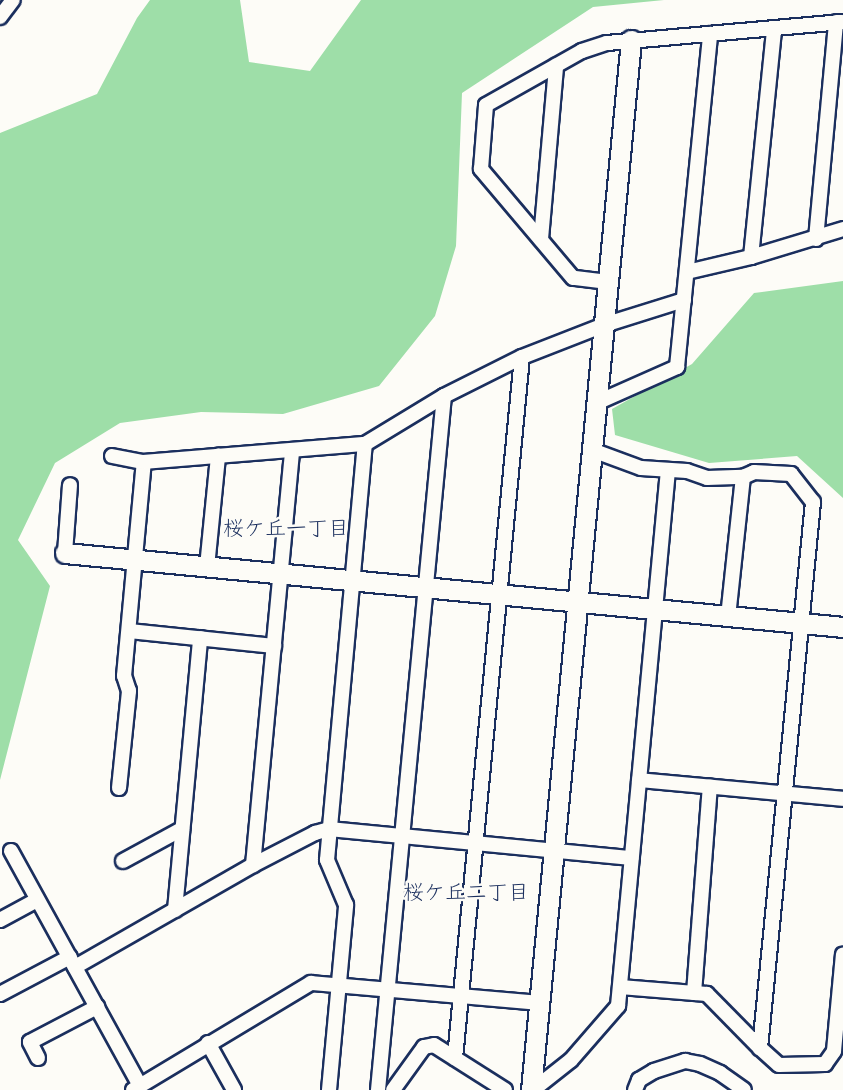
<!DOCTYPE html>
<meta charset="utf-8">
<style>
body{margin:0}
#map{position:relative;width:843px;height:1090px;overflow:hidden;background:#fdfcf7;font-family:Sriracha,"Klee One",sans-serif}
div>[style]{position:absolute}
[style*='--x']{left:calc(var(--x)*1px);top:calc(var(--y)*1px);width:calc(var(--w)*1px);rotate:calc(var(--a)*1deg)}
.green>*{inset:0;background:#9edea8}
.roads{filter:drop-shadow(2px 0 #1b2f5e) drop-shadow(-2px 0 #1b2f5e) drop-shadow(0 2px #1b2f5e) drop-shadow(0 -2px #1b2f5e)}
.street>*{height:14px;margin:-7px;padding:0 7px;transform-origin:7px;border-radius:7px;background:#fdfcf7}
.secondary>*{height:19px;margin:-9.5px;padding:0 9.5px;transform-origin:9.5px;border-radius:9.5px;background:#fdfcf7}
span{translate:-50% -50%;white-space:nowrap;text-align:center;line-height:1.15;-webkit-text-stroke:5px #fdfcf7;paint-order:stroke}
.neighbourhood-label{font-size:21px;color:#1b2f5e}
</style>
<div id="map">
<div class="green">
<div style="clip-path:polygon(150px 0,240px 0,249px 62px,310px 71px,361px 0,664px 0,593px 7px,462px 93px,456px 246px,435px 316px,379px 386px,283px 414px,201px 412px,120px 423px,55px 463px,18px 540px,50px 586px,0 780px,0 133px,97px 94px,137px 18px)"></div>
<div style="clip-path:polygon(843px 281px,843px 498px,797px 456px,709px 463px,615px 435px,612px 409px,692px 364px,754px 293px)"></div>
</div>
<div class="roads">
<div class="street">
<div style="--x:0;--y:17;--w:21;--a:-53"></div>
<div style="--x:541;--y:239;--w:174;--a:-85"></div>
<div style="--x:816;--y:239;--w:218;--a:-84.7"></div>
<div style="--x:751;--y:257;--w:229;--a:-84.2"></div>
<div style="--x:687;--y:272;--w:66;--a:-13.2"></div>
<div style="--x:751;--y:257;--w:96;--a:-16.9"></div>
<div style="--x:608;--y:282;--w:35;--a:-173"></div>
<div style="--x:573;--y:278;--w:143;--a:-130.2"></div>
<div style="--x:481;--y:169;--w:64;--a:-85.5"></div>
<div style="--x:486;--y:105;--w:110;--a:-29.4"></div>
<div style="--x:582;--y:51;--w:26;--a:-18"></div>
<div style="--x:607;--y:43;--w:237;--a:-5.1"></div>
<div style="--x:596;--y:403;--w:89;--a:-24"></div>
<div style="--x:677;--y:367;--w:335;--a:-84.3"></div>
<div style="--x:592;--y:450;--w:52;--a:20.2"></div>
<div style="--x:641;--y:468;--w:46;--a:3.7"></div>
<div style="--x:687;--y:471;--w:21;--a:19"></div>
<div style="--x:707;--y:478;--w:36;--a:-2"></div>
<div style="--x:743;--y:477;--w:12;--a:-24"></div>
<div style="--x:754;--y:472;--w:37;--a:3"></div>
<div style="--x:791;--y:474;--w:36;--a:52"></div>
<div style="--x:813;--y:502;--w:549;--a:95.54"></div>
<div style="--x:760;--y:1048;--w:76;--a:-134.5"></div>
<div style="--x:707;--y:994;--w:87;--a:-175.4"></div>
<div style="--x:112;--y:456;--w:33;--a:11"></div>
<div style="--x:65;--y:553;--w:68;--a:-85.8"></div>
<div style="--x:207;--y:567;--w:112;--a:-84.3"></div>
<div style="--x:728;--y:617;--w:141;--a:-83.9"></div>
<div style="--x:129;--y:631;--w:146;--a:5.9"></div>
<div style="--x:639;--y:780;--w:205;--a:5.3"></div>
<div style="--x:119;--y:788;--w:98;--a:-84.1"></div>
<div style="--x:129;--y:691;--w:16;--a:-108"></div>
<div style="--x:124;--y:676;--w:215;--a:-84.7"></div>
<div style="--x:144;--y:462;--w:222;--a:-4.7"></div>
<div style="--x:365;--y:444;--w:92;--a:-31.3"></div>
<div style="--x:444;--y:396;--w:87;--a:-26.6"></div>
<div style="--x:522;--y:357;--w:88;--a:-21.3"></div>
<div style="--x:604;--y:325;--w:84;--a:-17.4"></div>
<div style="--x:11;--y:851;--w:266;--a:61.2"></div>
<div style="--x:123;--y:861;--w:67;--a:-28.5"></div>
<div style="--x:253;--y:865;--w:416;--a:-84.6"></div>
<div style="--x:175;--y:910;--w:273;--a:-84.7"></div>
<div style="--x:0;--y:920;--w:42;--a:-28.4"></div>
<div style="--x:75;--y:967;--w:205;--a:-29.8"></div>
<div style="--x:253;--y:865;--w:70;--a:-27.3"></div>
<div style="--x:315;--y:833;--w:15;--a:-16"></div>
<div style="--x:329;--y:829;--w:304;--a:5.5"></div>
<div style="--x:694;--y:993;--w:207;--a:-85.6"></div>
<div style="--x:0;--y:994;--w:79;--a:-27.9"></div>
<div style="--x:208;--y:1043;--w:54;--a:61"></div>
<div style="--x:760;--y:1048;--w:25;--a:42"></div>
<div style="--x:779;--y:1065;--w:46;--a:-1.2"></div>
<div style="--x:825;--y:1064;--w:16;--a:-55"></div>
<div style="--x:834;--y:1051;--w:97;--a:-84.7"></div>
<div style="--x:38;--y:1058;--w:18;--a:-117"></div>
<div style="--x:30;--y:1042;--w:76;--a:-27.6"></div>
<div style="--x:455;--y:1058;--w:704;--a:-84.54"></div>
<div style="--x:133;--y:1090;--w:208;--a:-31"></div>
<div style="--x:311;--y:983;--w:229;--a:5"></div>
<div style="--x:329;--y:1090;--w:186;--a:-84.7"></div>
<div style="--x:346;--y:905;--w:49;--a:-112.9"></div>
<div style="--x:327;--y:860;--w:418;--a:-84.8"></div>
<div style="--x:378;--y:1090;--w:697;--a:-84.57"></div>
<div style="--x:393;--y:1090;--w:53;--a:-54.2"></div>
<div style="--x:424;--y:1047;--w:10;--a:-11"></div>
<div style="--x:434;--y:1045;--w:84;--a:32.4"></div>
<div style="--x:533;--y:1090;--w:48;--a:-38.3"></div>
<div style="--x:571;--y:1060;--w:72;--a:-49"></div>
<div style="--x:618;--y:1006;--w:538;--a:-84.67"></div>
<div style="--x:635;--y:1090;--w:11;--a:-68"></div>
<div style="--x:639;--y:1080;--w:17;--a:-31"></div>
<div style="--x:654;--y:1071;--w:33;--a:-18"></div>
<div style="--x:685;--y:1061;--w:15;--a:11"></div>
<div style="--x:700;--y:1064;--w:22;--a:24"></div>
<div style="--x:720;--y:1073;--w:29;--a:35"></div>
</div>
<div class="secondary">
<div style="--x:65;--y:553;--w:782;--a:5.43"></div>
<div style="--x:531;--y:1090;--w:1055;--a:-84.56"></div>
</div>
</div>
<div class="neighbourhood-label">
<span style="left:286px;top:528px">桜ケ丘一丁目</span>
<span style="left:466px;top:892px">桜ケ丘二丁目</span>
</div>
</div>
